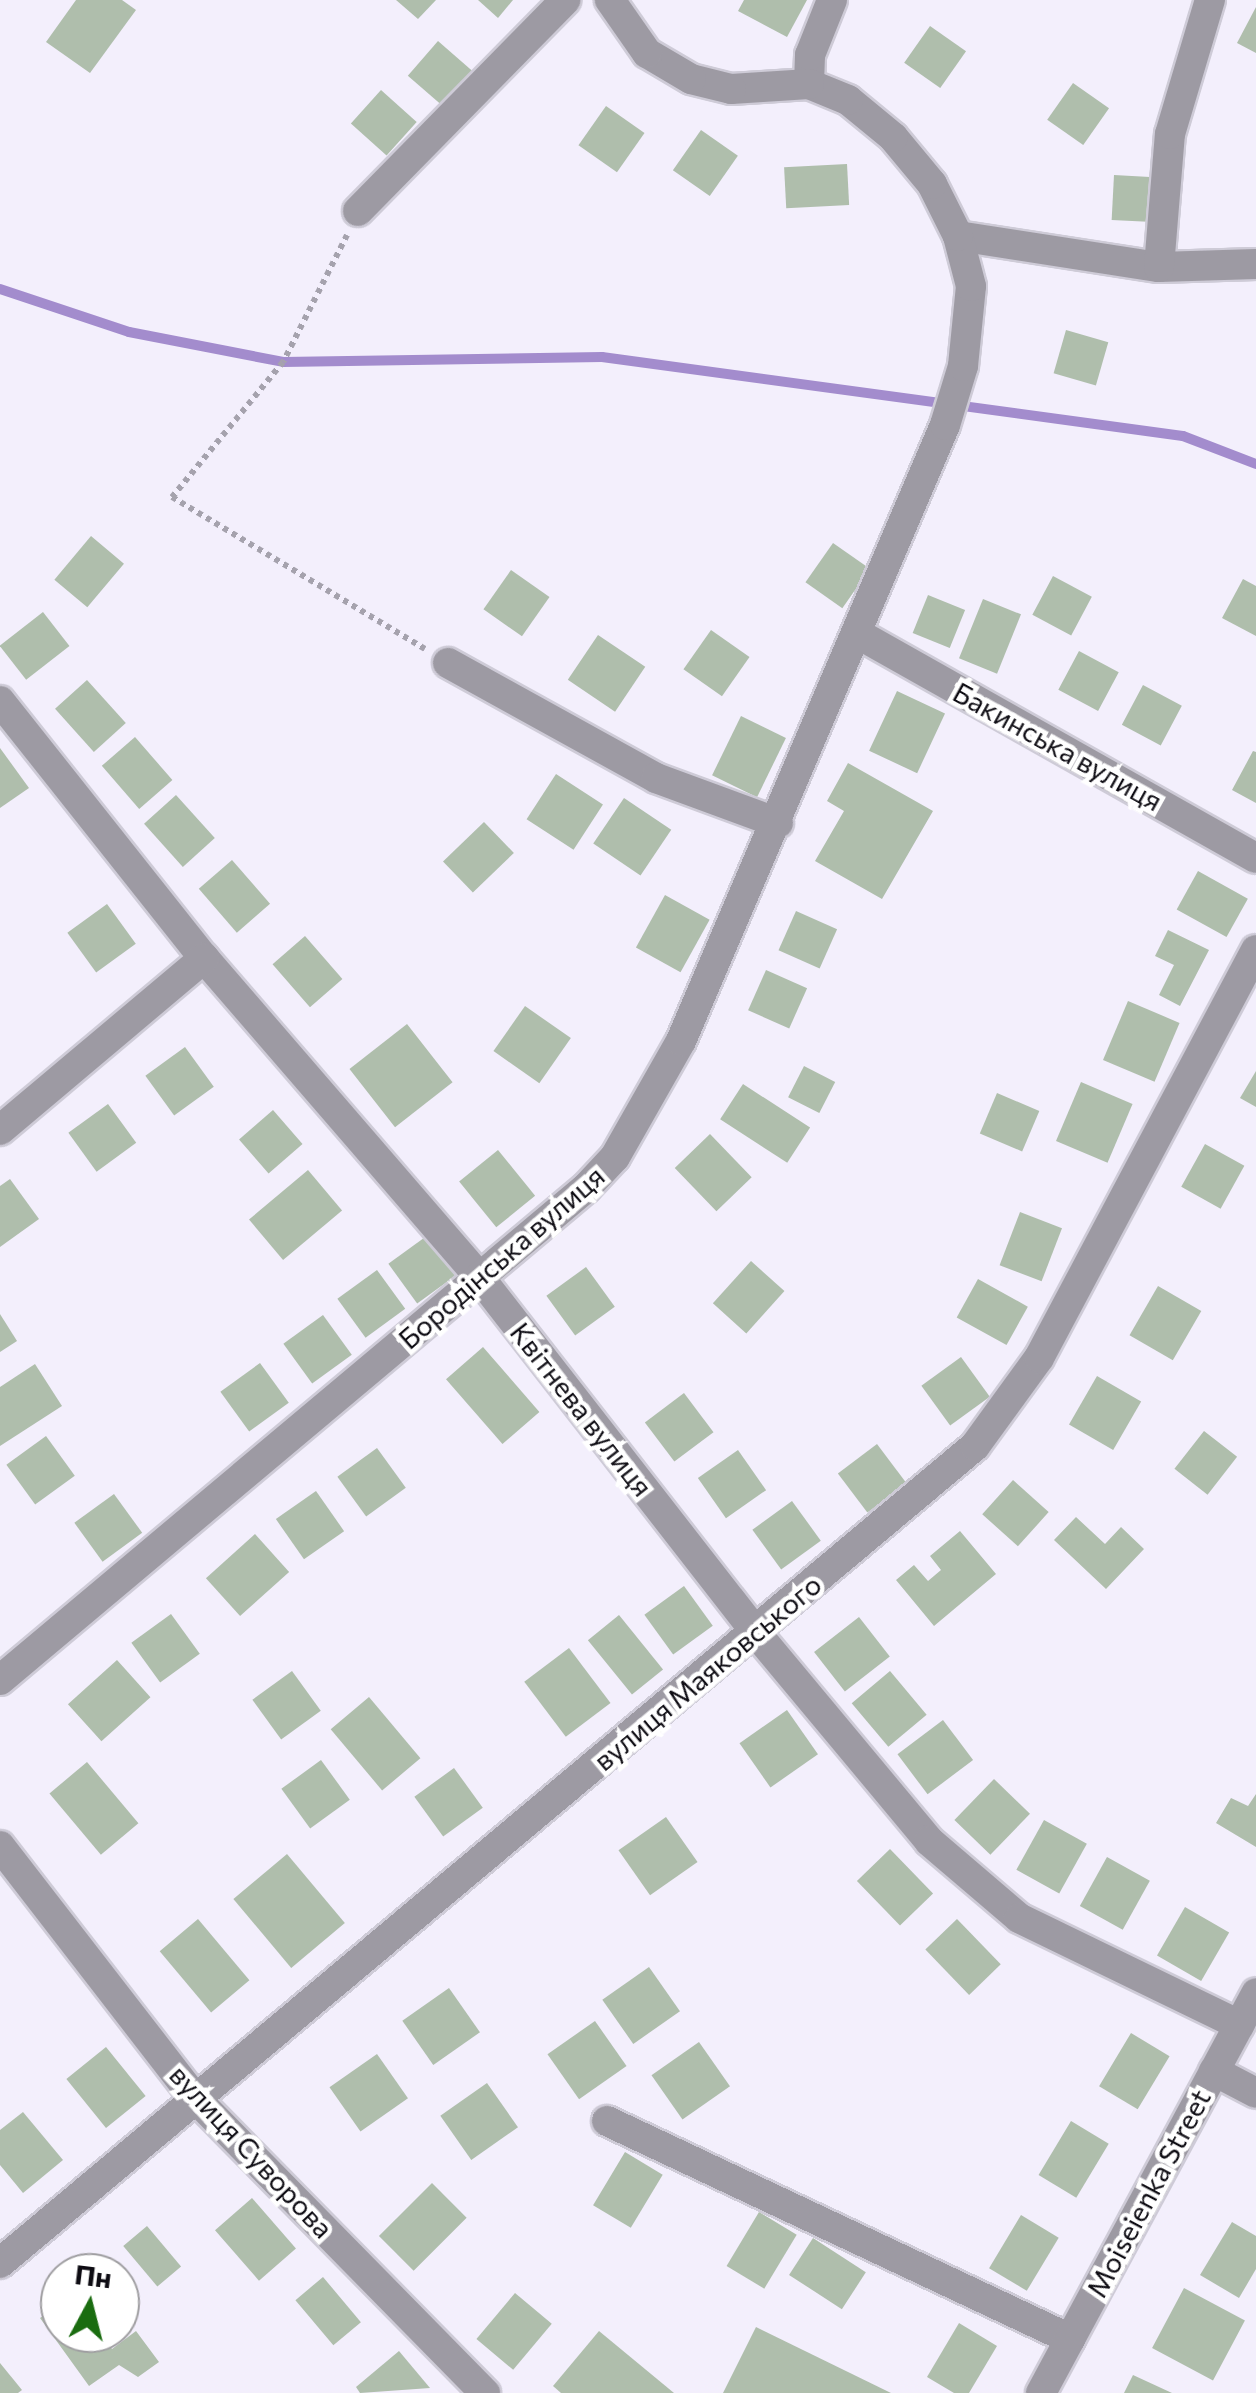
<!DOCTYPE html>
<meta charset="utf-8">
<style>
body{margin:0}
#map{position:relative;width:1256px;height:2393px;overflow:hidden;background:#f3effc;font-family:Commissioner,sans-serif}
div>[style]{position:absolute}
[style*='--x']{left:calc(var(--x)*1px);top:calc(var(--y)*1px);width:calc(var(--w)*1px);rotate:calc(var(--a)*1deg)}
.stream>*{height:10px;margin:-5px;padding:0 5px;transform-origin:5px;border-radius:5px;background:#a38ccd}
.building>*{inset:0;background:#afbeac;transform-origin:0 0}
.path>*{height:6px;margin-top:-3px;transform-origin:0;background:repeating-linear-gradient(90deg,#a5a2ad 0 5px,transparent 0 10px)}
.roads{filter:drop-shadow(2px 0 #cecbd7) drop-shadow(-2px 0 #cecbd7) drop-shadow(0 2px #cecbd7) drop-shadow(0 -2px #cecbd7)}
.minor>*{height:30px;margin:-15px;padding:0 15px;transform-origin:15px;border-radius:15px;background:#9d9aa3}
span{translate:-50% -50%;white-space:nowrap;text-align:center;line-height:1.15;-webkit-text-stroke:9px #fff;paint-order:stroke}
.street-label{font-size:28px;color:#0e0c13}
.north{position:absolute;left:40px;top:2253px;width:100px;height:100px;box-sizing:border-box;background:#fff;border:2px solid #9f9ea1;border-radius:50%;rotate:7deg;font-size:28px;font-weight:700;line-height:40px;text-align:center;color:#0e0c13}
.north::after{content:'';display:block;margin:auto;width:35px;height:45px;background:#1a6c10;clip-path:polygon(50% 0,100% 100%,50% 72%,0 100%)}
</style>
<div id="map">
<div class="stream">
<div style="--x:0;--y:289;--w:136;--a:18.4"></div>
<div style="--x:129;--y:332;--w:157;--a:11"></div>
<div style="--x:283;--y:362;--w:319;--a:-0.9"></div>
<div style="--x:602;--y:357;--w:586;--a:7.74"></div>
<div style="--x:1183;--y:436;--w:78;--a:21"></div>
</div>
<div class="building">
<div style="clip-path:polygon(76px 0,122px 0,136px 10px,90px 73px,46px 42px)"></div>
<div style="clip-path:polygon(396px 0,436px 0,418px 19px)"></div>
<div style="clip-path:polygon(478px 0,513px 0,498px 18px)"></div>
<div style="clip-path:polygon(744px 0,807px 0,787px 37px,738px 11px)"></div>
<div style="clip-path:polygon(1256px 7px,1256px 53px,1237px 43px)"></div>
<div style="left:930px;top:26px;width:44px;height:45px;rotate:35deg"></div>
<div style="left:438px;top:41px;width:49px;height:46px;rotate:41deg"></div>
<div style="left:1073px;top:83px;width:44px;height:45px;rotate:35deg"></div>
<div style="left:381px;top:90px;width:48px;height:45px;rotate:42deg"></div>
<div style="left:606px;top:106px;width:47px;height:48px;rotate:35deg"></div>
<div style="left:701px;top:130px;width:45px;height:49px;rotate:35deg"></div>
<div style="left:847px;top:164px;width:41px;height:63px;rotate:87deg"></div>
<div style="left:1114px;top:175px;width:36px;height:45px;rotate:3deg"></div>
<div style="left:1066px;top:330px;width:44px;height:45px;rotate:16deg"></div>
<div style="left:91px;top:536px;width:43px;height:57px;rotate:40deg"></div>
<div style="left:833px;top:543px;width:45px;height:48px;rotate:35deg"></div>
<div style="left:511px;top:570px;width:47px;height:48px;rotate:35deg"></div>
<div style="left:1053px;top:576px;width:44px;height:44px;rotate:28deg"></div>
<div style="clip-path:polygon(1243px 579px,1256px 586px,1256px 636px,1222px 618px)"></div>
<div style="left:928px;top:595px;width:40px;height:41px;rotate:22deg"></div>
<div style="left:983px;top:599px;width:41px;height:64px;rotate:22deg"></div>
<div style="left:43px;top:612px;width:43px;height:55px;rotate:52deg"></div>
<div style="left:711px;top:630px;width:47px;height:48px;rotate:35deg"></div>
<div style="left:598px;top:635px;width:57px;height:54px;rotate:34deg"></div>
<div style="left:1079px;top:651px;width:45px;height:44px;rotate:28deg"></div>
<div style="left:87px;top:680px;width:58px;height:43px;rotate:48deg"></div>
<div style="left:1143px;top:685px;width:44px;height:45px;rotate:28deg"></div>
<div style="left:897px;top:691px;width:53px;height:66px;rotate:25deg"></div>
<div style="left:741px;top:716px;width:50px;height:66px;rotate:26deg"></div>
<div style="left:135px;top:737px;width:57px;height:44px;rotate:49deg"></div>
<div style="clip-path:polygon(0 748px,29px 788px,0 808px)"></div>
<div style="clip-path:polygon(1253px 751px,1256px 752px,1256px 803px,1232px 790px)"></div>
<div style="clip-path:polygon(848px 763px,933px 811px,882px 899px,815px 861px,844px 811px,827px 801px)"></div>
<div style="left:556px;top:774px;width:56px;height:54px;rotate:33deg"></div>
<div style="left:176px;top:795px;width:58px;height:43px;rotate:48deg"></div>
<div style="left:624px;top:798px;width:57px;height:55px;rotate:34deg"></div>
<div style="left:484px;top:822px;width:43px;height:57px;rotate:46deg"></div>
<div style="left:232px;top:860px;width:58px;height:44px;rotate:49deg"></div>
<div style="left:1198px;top:871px;width:57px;height:44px;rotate:29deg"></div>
<div style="left:665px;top:895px;width:51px;height:60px;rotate:29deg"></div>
<div style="left:107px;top:904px;width:49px;height:49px;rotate:54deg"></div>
<div style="left:796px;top:911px;width:45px;height:43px;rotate:24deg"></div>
<div style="clip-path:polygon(1168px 930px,1209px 950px,1180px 1006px,1159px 995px,1174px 965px,1155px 956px)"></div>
<div style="left:305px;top:936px;width:57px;height:43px;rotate:49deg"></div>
<div style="left:766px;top:970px;width:45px;height:44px;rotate:24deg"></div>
<div style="left:1128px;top:1001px;width:56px;height:64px;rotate:23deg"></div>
<div style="left:525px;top:1006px;width:56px;height:55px;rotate:35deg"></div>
<div style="left:407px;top:1024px;width:74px;height:73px;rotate:52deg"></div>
<div style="left:185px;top:1047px;width:49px;height:49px;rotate:54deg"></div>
<div style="left:804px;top:1066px;width:35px;height:35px;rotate:27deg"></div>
<div style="clip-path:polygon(1256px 1071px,1256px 1107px,1240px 1098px)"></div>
<div style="left:1081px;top:1082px;width:56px;height:64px;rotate:23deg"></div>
<div style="left:743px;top:1084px;width:80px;height:42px;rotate:33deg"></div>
<div style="left:997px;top:1093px;width:46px;height:44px;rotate:23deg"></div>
<div style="left:108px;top:1104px;width:48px;height:49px;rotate:54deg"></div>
<div style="left:273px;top:1110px;width:45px;height:45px;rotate:49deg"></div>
<div style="left:710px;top:1134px;width:60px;height:49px;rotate:46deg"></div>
<div style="left:1205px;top:1144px;width:45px;height:49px;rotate:29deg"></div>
<div style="left:498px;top:1150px;width:59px;height:50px;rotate:51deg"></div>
<div style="left:308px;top:1170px;width:53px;height:77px;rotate:50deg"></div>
<div style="clip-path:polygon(10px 1179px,39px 1219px,0 1247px,0 1186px)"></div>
<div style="left:1020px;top:1212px;width:45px;height:57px;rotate:21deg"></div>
<div style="left:428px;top:1235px;width:49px;height:49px;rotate:54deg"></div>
<div style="left:751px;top:1261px;width:45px;height:57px;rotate:42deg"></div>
<div style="left:586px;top:1267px;width:49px;height:49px;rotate:54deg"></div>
<div style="left:377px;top:1270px;width:48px;height:49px;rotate:54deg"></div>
<div style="left:978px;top:1279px;width:57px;height:44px;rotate:29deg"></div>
<div style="left:1158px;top:1286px;width:50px;height:57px;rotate:30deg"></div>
<div style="clip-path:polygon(0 1314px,17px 1341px,0 1352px)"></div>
<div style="left:323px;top:1315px;width:49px;height:49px;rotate:54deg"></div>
<div style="left:483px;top:1347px;width:86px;height:49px;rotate:49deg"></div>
<div style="left:961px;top:1357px;width:49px;height:49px;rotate:54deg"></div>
<div style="left:260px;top:1363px;width:49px;height:49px;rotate:54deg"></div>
<div style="clip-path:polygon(35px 1364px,62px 1406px,0 1446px,0 1387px)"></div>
<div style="left:1097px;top:1376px;width:51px;height:56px;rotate:30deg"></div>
<div style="left:684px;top:1393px;width:49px;height:49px;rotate:53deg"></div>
<div style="left:1204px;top:1431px;width:42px;height:48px;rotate:38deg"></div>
<div style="left:46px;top:1436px;width:49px;height:49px;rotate:54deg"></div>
<div style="left:877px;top:1444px;width:49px;height:49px;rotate:53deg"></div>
<div style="left:377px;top:1448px;width:49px;height:49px;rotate:54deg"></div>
<div style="left:738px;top:1450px;width:49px;height:49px;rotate:55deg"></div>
<div style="left:1013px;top:1480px;width:48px;height:46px;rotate:42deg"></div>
<div style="left:316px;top:1491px;width:49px;height:49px;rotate:55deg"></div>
<div style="left:114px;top:1494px;width:48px;height:49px;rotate:54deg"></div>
<div style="left:792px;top:1501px;width:49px;height:49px;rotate:54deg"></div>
<div style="clip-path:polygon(1076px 1517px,1105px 1544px,1121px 1527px,1144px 1549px,1106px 1589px,1054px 1540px)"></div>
<div style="clip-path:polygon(960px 1531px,996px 1574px,934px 1626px,896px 1580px,914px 1565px,928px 1581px,941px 1570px,930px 1556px)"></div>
<div style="left:255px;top:1534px;width:51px;height:66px;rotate:48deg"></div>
<div style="left:684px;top:1586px;width:49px;height:49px;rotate:54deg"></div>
<div style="left:171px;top:1614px;width:49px;height:49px;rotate:54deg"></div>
<div style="left:619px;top:1615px;width:70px;height:40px;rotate:51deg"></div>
<div style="left:859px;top:1617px;width:50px;height:57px;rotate:52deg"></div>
<div style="left:569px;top:1648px;width:69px;height:56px;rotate:53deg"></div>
<div style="left:117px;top:1660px;width:50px;height:66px;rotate:48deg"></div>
<div style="left:292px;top:1671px;width:49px;height:49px;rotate:54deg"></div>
<div style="left:890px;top:1671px;width:57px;height:50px;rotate:50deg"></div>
<div style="left:369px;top:1697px;width:80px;height:50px;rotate:50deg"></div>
<div style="left:787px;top:1710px;width:54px;height:58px;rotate:55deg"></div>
<div style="left:943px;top:1720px;width:50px;height:57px;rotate:53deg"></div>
<div style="left:321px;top:1760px;width:49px;height:49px;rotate:54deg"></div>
<div style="left:87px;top:1762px;width:80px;height:49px;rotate:50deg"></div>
<div style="left:454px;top:1768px;width:49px;height:49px;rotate:54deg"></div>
<div style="left:994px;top:1779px;width:50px;height:57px;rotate:44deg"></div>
<div style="clip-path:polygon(1256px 1794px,1256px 1847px,1216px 1823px,1231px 1798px,1248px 1806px)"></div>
<div style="left:666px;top:1817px;width:55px;height:58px;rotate:55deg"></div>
<div style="left:1044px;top:1820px;width:49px;height:57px;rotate:29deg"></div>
<div style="left:890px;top:1849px;width:62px;height:46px;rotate:46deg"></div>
<div style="left:287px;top:1854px;width:90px;height:70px;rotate:50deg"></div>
<div style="left:1107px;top:1857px;width:49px;height:56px;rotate:29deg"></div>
<div style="left:1185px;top:1907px;width:51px;height:56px;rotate:30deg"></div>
<div style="left:198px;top:1919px;width:80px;height:50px;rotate:50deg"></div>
<div style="left:957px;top:1919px;width:63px;height:44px;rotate:46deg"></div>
<div style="left:649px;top:1967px;width:54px;height:57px;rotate:55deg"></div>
<div style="left:449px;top:1988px;width:54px;height:57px;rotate:55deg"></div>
<div style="left:595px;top:2021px;width:55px;height:58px;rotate:55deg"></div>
<div style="left:1131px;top:2033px;width:45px;height:62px;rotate:31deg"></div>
<div style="left:699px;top:2042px;width:54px;height:58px;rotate:55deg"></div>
<div style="left:106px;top:2047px;width:63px;height:51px;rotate:51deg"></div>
<div style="left:377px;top:2054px;width:54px;height:58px;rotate:55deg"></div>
<div style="left:487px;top:2083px;width:54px;height:57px;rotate:55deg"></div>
<div style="clip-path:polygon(23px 2112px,63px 2160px,23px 2193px,0 2165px,0 2130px)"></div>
<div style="left:1071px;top:2121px;width:44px;height:63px;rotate:31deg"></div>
<div style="left:625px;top:2152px;width:44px;height:62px;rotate:31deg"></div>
<div style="left:432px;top:2183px;width:49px;height:75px;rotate:45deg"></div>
<div style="left:252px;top:2198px;width:67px;height:49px;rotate:49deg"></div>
<div style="left:759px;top:2212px;width:44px;height:63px;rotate:31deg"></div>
<div style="left:1021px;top:2215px;width:44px;height:62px;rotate:31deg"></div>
<div style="clip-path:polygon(1232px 2222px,1256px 2236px,1256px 2269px,1239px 2298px,1200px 2275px)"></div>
<div style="left:147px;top:2226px;width:53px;height:31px;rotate:50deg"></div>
<div style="left:813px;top:2238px;width:63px;height:44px;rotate:33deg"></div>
<div style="left:323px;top:2277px;width:59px;height:36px;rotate:50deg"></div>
<div style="left:1184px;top:2288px;width:69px;height:68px;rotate:28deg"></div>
<div style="left:515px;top:2293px;width:48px;height:60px;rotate:40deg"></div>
<div style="clip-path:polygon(60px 2304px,60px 2333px,101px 2333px,112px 2349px,136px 2331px,159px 2362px,138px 2377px,119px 2365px,89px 2386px,40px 2318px)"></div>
<div style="clip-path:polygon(959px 2323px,997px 2346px,969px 2393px,954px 2393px,927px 2377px)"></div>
<div style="clip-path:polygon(756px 2327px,891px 2393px,723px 2393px)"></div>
<div style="clip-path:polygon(599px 2331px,674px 2393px,561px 2393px,553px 2386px)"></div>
<div style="clip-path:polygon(399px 2351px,430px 2388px,360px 2393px,356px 2387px)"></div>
<div style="clip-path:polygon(0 2363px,22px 2390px,18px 2393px,0 2393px)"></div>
<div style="clip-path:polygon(1133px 2375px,1172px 2393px,1124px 2393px)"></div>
</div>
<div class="path">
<div style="--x:347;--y:235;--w:142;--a:116.7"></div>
<div style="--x:283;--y:362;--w:175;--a:129.4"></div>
<div style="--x:172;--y:497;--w:295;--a:31"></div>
</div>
<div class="roads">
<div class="minor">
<div style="--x:809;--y:84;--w:29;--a:-88"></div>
<div style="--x:810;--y:55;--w:59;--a:-68.2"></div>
<div style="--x:358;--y:211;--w:296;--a:-45.5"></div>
<div style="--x:958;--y:236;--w:203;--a:8.8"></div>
<div style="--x:1159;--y:267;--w:97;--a:-1.8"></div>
<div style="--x:1159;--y:267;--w:133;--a:-85.3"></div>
<div style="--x:1170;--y:134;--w:140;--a:-73.4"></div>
<div style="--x:860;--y:635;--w:454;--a:29.4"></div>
<div style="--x:448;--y:663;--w:238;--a:28.9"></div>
<div style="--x:656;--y:778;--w:130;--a:20.2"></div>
<div style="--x:0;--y:701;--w:328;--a:51.6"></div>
<div style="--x:204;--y:958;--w:423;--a:49.2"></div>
<div style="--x:480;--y:1278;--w:450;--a:52.1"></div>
<div style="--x:756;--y:1633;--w:271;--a:50.2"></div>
<div style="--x:929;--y:1841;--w:118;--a:40.5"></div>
<div style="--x:1019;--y:1918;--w:245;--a:25.9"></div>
<div style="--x:0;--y:1130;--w:267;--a:-40.1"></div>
<div style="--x:0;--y:1680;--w:765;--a:-40.02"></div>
<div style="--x:586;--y:1188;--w:42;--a:-46.9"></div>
<div style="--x:615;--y:1157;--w:133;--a:-60.4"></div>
<div style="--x:681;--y:1041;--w:670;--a:-66.8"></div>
<div style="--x:945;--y:425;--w:62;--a:-73"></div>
<div style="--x:963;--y:366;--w:80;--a:-84.3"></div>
<div style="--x:971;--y:286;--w:52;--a:-104.6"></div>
<div style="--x:958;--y:236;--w:58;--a:-116.6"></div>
<div style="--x:932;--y:184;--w:61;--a:-129.7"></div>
<div style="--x:893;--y:137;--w:58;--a:-140.6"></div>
<div style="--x:848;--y:100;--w:42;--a:-157.7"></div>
<div style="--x:809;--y:84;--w:78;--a:176.3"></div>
<div style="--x:731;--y:89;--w:41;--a:-166"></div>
<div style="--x:691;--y:79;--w:51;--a:-149.4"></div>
<div style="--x:647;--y:53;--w:65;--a:-124.9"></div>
<div style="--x:0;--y:1846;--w:319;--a:52.3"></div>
<div style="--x:195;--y:2098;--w:414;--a:45.5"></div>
<div style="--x:1214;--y:2071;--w:47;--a:27.6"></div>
<div style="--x:607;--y:2121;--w:512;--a:25.21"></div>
<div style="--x:0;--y:2263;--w:1272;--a:-39.96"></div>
<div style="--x:975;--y:1446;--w:109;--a:-54"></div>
<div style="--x:1039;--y:1358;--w:462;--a:-62"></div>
<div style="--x:1041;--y:2393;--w:454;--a:-61.7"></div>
</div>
</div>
<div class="street-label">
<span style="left:1058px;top:746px;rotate:29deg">Бакинська вулиця</span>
<span style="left:501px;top:1257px;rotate:-41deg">Бородінська вулиця</span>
<span style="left:582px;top:1409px;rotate:52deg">Квітнева вулиця</span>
<span style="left:707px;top:1672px;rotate:-40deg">вулиця Маяковського</span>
<span style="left:252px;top:2151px;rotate:47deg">вулиця Суворова</span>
<span style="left:1148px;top:2193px;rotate:-62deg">Moiseienka Street</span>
</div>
<div class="north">Пн</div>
</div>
